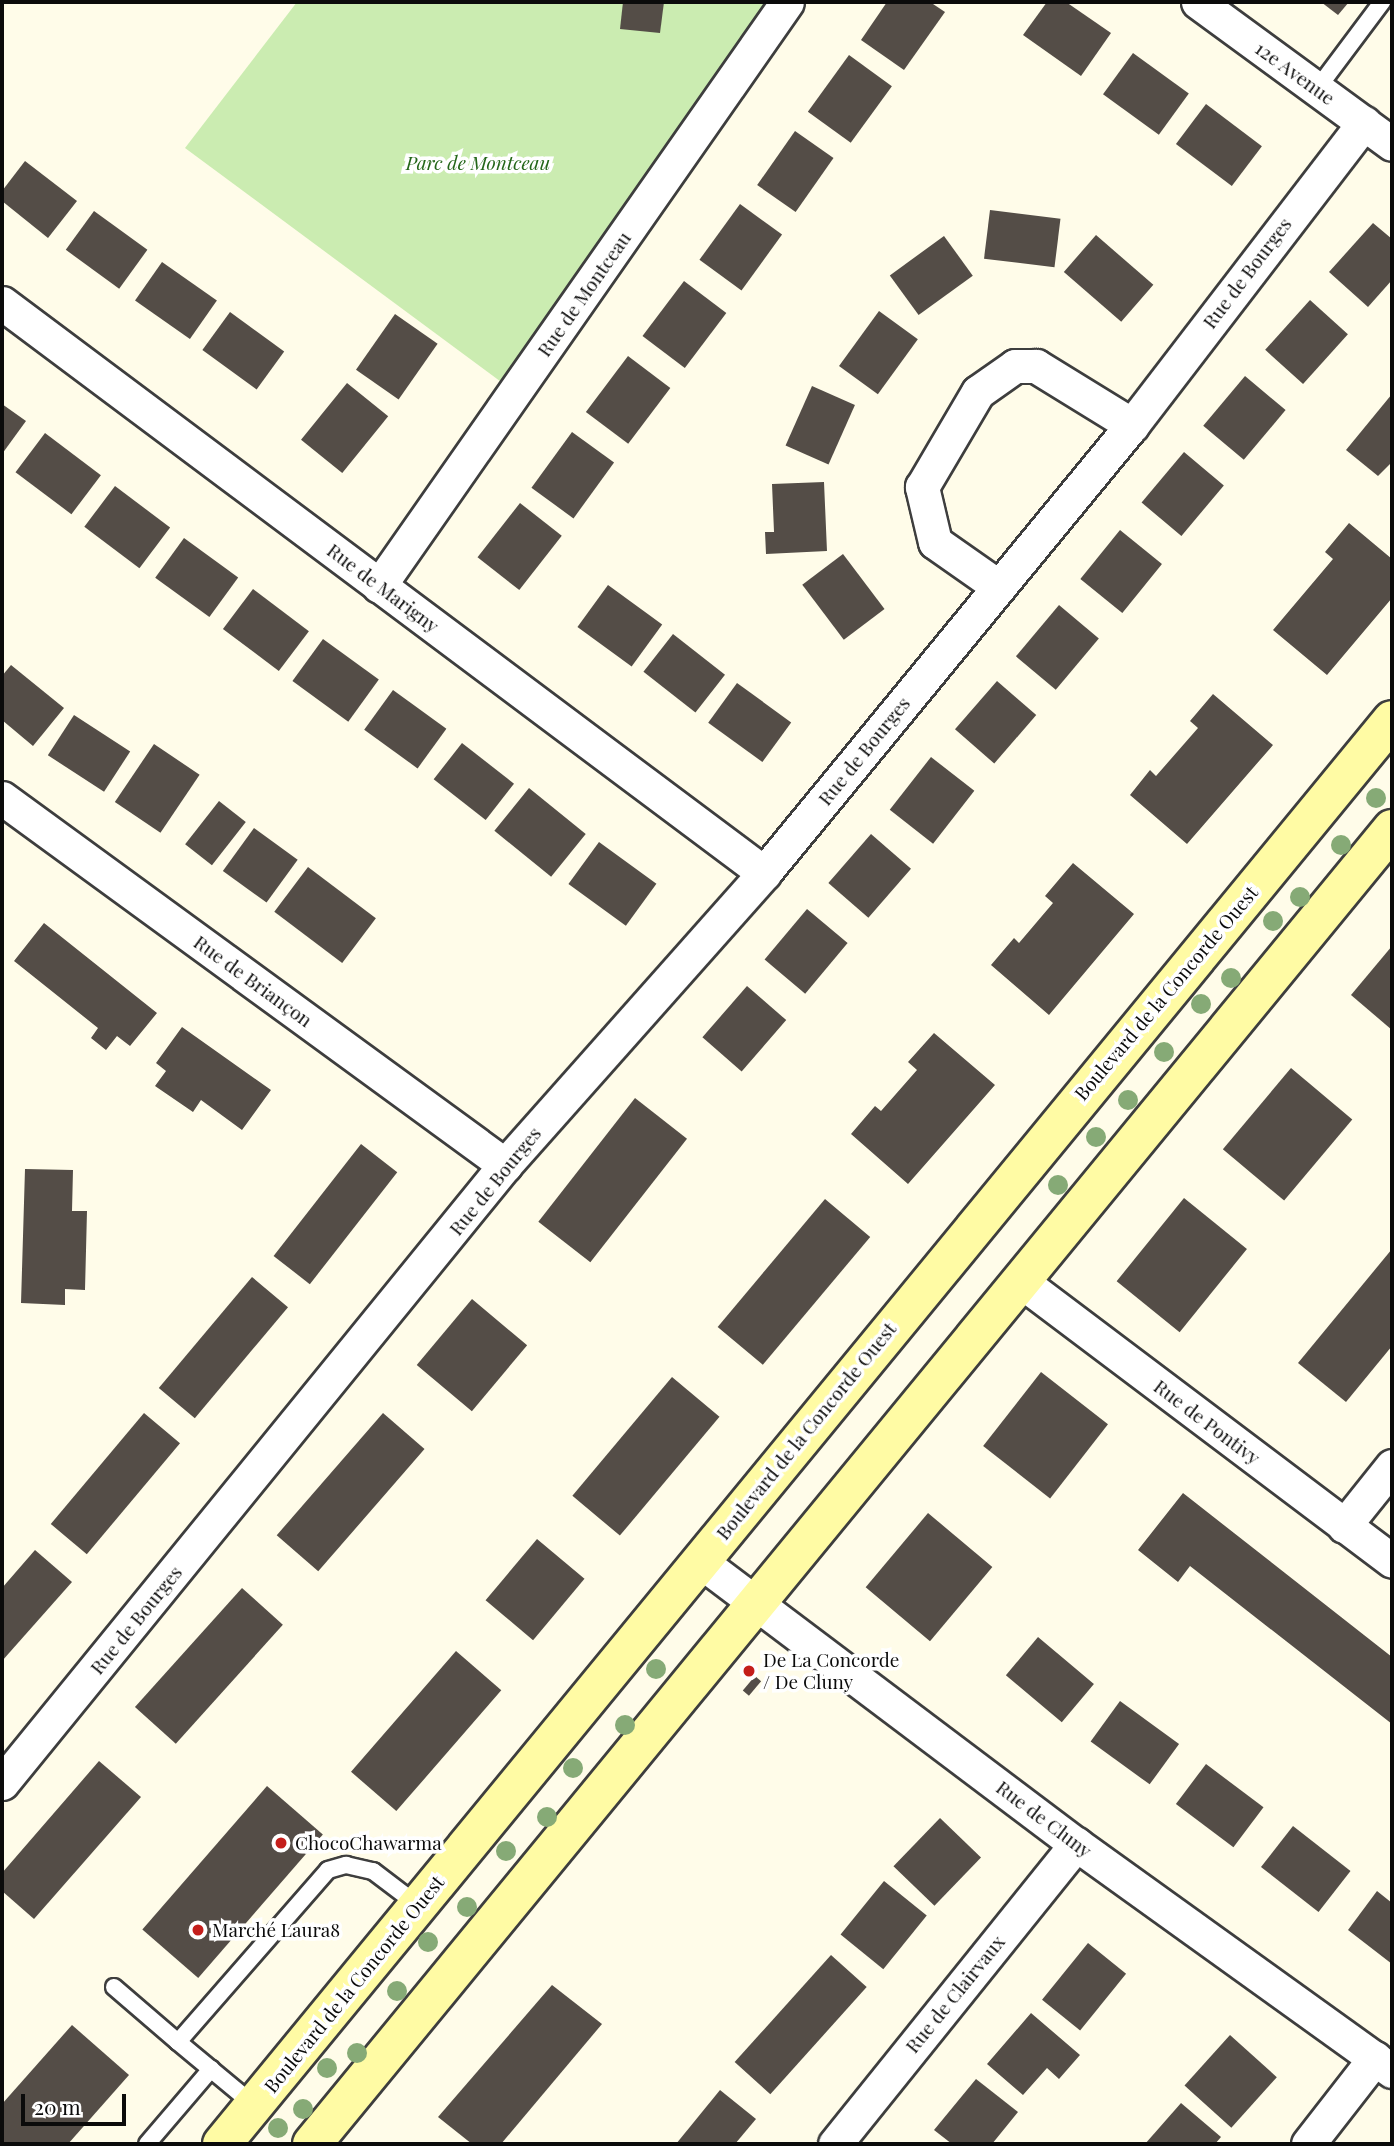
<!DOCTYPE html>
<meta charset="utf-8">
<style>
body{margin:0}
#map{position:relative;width:1394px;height:2146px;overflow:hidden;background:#fffce9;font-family:"Playfair Display",serif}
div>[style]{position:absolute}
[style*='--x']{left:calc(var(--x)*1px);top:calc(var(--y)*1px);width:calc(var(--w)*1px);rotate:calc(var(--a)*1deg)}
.green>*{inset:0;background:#cbecb1}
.building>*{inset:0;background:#544d47;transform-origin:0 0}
.roads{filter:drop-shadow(2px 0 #3e3e3e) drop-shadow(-2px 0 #3e3e3e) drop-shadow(0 2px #3e3e3e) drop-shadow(0 -2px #3e3e3e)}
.lane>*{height:16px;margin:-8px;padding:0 8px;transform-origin:8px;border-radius:8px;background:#fff}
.street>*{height:33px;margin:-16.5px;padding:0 16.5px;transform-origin:16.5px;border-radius:16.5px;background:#fff}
.secondary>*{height:38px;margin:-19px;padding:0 19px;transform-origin:19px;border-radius:19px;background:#fffba4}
.trees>*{width:20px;height:20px;margin:-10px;border-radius:50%;background:#86aa76}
.dots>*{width:19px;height:19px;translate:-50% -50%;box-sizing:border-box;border:4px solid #fff;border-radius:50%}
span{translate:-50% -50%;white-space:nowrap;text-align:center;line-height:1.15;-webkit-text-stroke:7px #fff;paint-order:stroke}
.street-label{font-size:19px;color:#0b0b0b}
.park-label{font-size:19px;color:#236618;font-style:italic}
.poi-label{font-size:19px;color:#0b0b0b}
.left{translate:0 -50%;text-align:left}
.frame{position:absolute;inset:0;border:4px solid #0b0b0b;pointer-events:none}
.scale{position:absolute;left:21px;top:2094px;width:105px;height:32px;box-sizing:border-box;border:4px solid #0b0b0b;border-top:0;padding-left:9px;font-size:21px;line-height:24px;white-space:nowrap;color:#0b0b0b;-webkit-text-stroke:5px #fff;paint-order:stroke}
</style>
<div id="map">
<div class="green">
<div style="clip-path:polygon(297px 2px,787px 2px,516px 393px,185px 148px)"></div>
</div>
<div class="building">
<div style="clip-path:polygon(623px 2px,664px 2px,660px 33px,620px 29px)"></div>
<div style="clip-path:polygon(887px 2px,930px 2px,945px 12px,904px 70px,861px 40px)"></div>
<div style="clip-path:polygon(1047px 2px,1066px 2px,1111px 33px,1081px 76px,1023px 35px)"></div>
<div style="clip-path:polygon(1321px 2px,1349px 2px,1338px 15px)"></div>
<div style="left:1133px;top:53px;width:69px;height:51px;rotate:36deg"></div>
<div style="left:849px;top:55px;width:53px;height:70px;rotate:36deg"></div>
<div style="left:1206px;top:104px;width:70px;height:50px;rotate:37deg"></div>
<div style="left:795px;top:131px;width:47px;height:66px;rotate:35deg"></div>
<div style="clip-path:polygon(25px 161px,77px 201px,48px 238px,2px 201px,2px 191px)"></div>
<div style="left:740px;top:204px;width:52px;height:69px;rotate:36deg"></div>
<div style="left:990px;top:210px;width:71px;height:49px;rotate:7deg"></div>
<div style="left:94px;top:211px;width:66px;height:48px;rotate:36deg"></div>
<div style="clip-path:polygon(1373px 223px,1392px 239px,1392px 280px,1368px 307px,1329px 272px)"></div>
<div style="left:1096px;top:235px;width:76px;height:49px;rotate:41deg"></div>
<div style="left:944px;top:236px;width:49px;height:67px;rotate:54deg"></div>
<div style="left:162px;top:262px;width:67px;height:47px;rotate:35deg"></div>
<div style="left:684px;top:281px;width:53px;height:69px;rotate:37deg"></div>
<div style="left:1310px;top:300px;width:51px;height:67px;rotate:42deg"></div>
<div style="left:879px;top:311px;width:48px;height:68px;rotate:36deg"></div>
<div style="left:230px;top:312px;width:67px;height:47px;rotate:36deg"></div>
<div style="left:395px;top:314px;width:52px;height:68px;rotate:35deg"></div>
<div style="left:628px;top:356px;width:53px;height:70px;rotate:37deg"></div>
<div style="left:1245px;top:376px;width:53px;height:65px;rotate:40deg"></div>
<div style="left:347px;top:383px;width:53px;height:73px;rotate:39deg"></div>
<div style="left:812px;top:386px;width:47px;height:65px;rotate:24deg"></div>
<div style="clip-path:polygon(1392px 394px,1392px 462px,1378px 476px,1346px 450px)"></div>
<div style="clip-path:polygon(2px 404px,26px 421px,2px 454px)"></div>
<div style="left:572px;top:432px;width:52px;height:69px;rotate:36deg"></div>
<div style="left:45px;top:433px;width:70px;height:49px;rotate:37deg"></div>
<div style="left:1184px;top:452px;width:52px;height:66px;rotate:40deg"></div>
<div style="clip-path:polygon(824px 482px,827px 551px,766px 554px,765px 532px,774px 532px,772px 484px)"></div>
<div style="left:115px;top:486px;width:69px;height:51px;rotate:37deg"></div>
<div style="left:520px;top:503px;width:53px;height:69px;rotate:38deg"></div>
<div style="clip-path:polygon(1349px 523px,1392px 559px,1392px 598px,1327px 675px,1273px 630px,1333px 559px,1325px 552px)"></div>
<div style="left:1120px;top:530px;width:54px;height:63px;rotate:39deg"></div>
<div style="left:184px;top:538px;width:67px;height:49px;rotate:36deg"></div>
<div style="left:843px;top:554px;width:69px;height:51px;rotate:53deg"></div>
<div style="left:608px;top:585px;width:67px;height:52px;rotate:36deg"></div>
<div style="left:253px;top:589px;width:70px;height:50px;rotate:37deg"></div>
<div style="left:1059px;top:605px;width:52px;height:67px;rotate:40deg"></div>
<div style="left:673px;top:634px;width:66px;height:48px;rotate:38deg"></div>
<div style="left:323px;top:639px;width:69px;height:52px;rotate:36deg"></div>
<div style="clip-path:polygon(11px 665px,64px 708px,33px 746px,2px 720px,2px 676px)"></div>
<div style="left:997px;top:681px;width:52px;height:64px;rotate:41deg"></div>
<div style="left:737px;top:683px;width:67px;height:49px;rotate:36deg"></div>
<div style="left:393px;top:690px;width:66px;height:49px;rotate:36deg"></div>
<div style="clip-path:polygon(1213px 694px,1273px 745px,1187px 844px,1130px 795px,1150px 770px,1156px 776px,1198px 728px,1190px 721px)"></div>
<div style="left:74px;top:715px;width:67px;height:48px;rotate:33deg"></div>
<div style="left:462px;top:743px;width:66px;height:46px;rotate:38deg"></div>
<div style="left:154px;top:744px;width:55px;height:70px;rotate:34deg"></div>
<div style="left:931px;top:757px;width:55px;height:67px;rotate:38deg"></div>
<div style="left:529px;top:788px;width:73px;height:55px;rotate:39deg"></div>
<div style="left:219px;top:801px;width:34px;height:55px;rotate:38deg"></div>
<div style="left:254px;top:828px;width:54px;height:53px;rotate:36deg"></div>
<div style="left:871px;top:834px;width:53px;height:65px;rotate:41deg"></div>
<div style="left:599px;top:842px;width:71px;height:52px;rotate:36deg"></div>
<div style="clip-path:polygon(1073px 863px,1134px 914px,1049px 1015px,991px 965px,1014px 938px,1019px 943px,1053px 903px,1045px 896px)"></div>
<div style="left:308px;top:867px;width:85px;height:56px;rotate:37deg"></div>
<div style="left:807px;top:909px;width:53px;height:66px;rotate:40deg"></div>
<div style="clip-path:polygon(44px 923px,157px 1013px,130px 1046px,117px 1036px,106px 1050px,91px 1038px,98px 1028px,14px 961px)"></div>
<div style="clip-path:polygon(1392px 946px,1392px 1030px,1351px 995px)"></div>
<div style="left:747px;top:986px;width:52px;height:68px;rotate:41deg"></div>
<div style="clip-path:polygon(182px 1027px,271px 1090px,242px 1130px,201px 1100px,193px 1112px,155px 1086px,166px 1071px,156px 1063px)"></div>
<div style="clip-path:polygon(934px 1033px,995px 1085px,908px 1184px,851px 1134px,875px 1106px,881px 1111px,917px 1070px,908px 1062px)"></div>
<div style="left:1291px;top:1068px;width:80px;height:106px;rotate:40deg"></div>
<div style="left:635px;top:1098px;width:66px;height:157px;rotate:38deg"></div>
<div style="left:361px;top:1144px;width:46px;height:142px;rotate:38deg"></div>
<div style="clip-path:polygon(25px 1169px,73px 1170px,72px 1211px,87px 1211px,85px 1290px,65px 1289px,65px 1305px,21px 1303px)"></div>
<div style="left:1184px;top:1198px;width:81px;height:107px;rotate:39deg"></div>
<div style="left:825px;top:1199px;width:59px;height:167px;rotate:40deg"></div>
<div style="clip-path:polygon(1392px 1249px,1392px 1346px,1346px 1402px,1298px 1363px)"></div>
<div style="left:252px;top:1277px;width:47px;height:145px;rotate:40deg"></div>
<div style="left:472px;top:1299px;width:72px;height:86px;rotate:40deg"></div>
<div style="left:1041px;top:1372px;width:85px;height:94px;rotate:38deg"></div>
<div style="left:672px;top:1377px;width:62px;height:155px;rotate:40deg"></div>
<div style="left:144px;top:1413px;width:47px;height:145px;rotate:40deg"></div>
<div style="left:383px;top:1413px;width:55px;height:162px;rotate:41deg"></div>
<div style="clip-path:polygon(1183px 1493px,1392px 1657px,1392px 1724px,1190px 1566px,1178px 1582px,1138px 1550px)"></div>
<div style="left:928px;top:1513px;width:84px;height:97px;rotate:40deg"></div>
<div style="left:537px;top:1539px;width:62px;height:80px;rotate:40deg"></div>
<div style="clip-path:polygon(35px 1550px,72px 1582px,2px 1661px,2px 1588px)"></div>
<div style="left:242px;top:1588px;width:55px;height:160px;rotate:42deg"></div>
<div style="left:1038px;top:1637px;width:73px;height:50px;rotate:40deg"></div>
<div style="left:456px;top:1651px;width:60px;height:160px;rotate:41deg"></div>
<div style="left:755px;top:1676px;width:8px;height:19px;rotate:40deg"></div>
<div style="left:1120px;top:1701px;width:73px;height:50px;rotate:36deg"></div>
<div style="clip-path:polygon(99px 1761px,141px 1797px,34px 1919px,2px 1891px,2px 1873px)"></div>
<div style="left:1206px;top:1764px;width:72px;height:50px;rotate:37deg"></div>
<div style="left:267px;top:1786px;width:74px;height:190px;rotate:41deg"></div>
<div style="left:940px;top:1818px;width:57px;height:67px;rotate:44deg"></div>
<div style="left:1293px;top:1826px;width:73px;height:52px;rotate:38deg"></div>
<div style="left:884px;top:1881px;width:55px;height:69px;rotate:39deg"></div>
<div style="clip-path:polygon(1377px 1891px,1392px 1903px,1392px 1964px,1348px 1930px)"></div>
<div style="left:1088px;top:1943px;width:49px;height:73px;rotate:39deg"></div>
<div style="left:831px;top:1955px;width:48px;height:144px;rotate:42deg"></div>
<div style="clip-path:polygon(552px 1985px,602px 2024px,501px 2144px,472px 2144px,438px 2117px)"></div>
<div style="clip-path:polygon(1031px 2013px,1080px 2055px,1059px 2079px,1047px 2068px,1023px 2095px,987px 2064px)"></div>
<div style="clip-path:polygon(72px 2025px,129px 2075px,68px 2144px,2px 2144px,2px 2104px)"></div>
<div style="left:1230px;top:2035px;width:63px;height:68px;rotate:42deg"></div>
<div style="clip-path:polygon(976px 2079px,1018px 2112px,992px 2144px,952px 2144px,934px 2130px)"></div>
<div style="clip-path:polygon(720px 2090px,756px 2119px,735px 2144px,676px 2144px)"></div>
<div style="clip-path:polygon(1181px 2103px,1221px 2137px,1215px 2144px,1145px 2144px)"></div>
</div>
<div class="roads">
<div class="lane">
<div style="--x:1317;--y:89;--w:109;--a:-53.2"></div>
<div style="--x:114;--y:1987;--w:84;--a:40.7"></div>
<div style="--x:254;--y:2105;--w:99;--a:-140.3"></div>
<div style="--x:178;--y:2042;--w:228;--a:-48.9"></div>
<div style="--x:328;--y:1870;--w:19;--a:-16"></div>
<div style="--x:346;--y:1865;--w:28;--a:13"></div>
<div style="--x:373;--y:1871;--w:56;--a:37.1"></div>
<div style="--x:147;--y:2144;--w:99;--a:-49.5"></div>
</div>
<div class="street">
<div style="--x:1198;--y:2;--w:240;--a:36.2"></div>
<div style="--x:2;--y:303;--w:952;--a:36.8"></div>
<div style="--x:379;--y:586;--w:712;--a:-55.06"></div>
<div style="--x:999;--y:587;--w:78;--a:-144.9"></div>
<div style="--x:935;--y:542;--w:57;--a:-103.3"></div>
<div style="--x:922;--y:487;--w:110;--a:-59.5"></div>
<div style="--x:978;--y:392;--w:45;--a:-35.1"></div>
<div style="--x:1015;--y:366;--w:21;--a:0"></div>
<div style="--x:1036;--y:366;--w:113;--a:31.6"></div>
<div style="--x:2;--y:798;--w:623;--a:36.12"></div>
<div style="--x:1022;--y:1282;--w:463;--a:37"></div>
<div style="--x:1344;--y:1526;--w:77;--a:-51.3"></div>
<div style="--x:700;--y:1561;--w:471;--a:37"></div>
<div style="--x:1076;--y:1844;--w:389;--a:35.7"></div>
<div style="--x:2;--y:1783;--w:797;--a:-50.86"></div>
<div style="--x:505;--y:1165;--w:390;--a:-48.4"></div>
<div style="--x:764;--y:873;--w:580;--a:-50.6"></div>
<div style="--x:1132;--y:425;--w:381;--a:-52.5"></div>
<div style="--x:835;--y:2144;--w:385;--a:-51.2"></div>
<div style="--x:1308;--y:2144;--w:109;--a:-52.1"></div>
</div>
<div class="secondary">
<div style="--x:222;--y:2144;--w:1843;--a:-50.59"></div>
<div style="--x:312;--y:2144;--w:1702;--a:-50.6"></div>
</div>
</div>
<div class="trees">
<div style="left:1376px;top:798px"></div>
<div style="left:1341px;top:845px"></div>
<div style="left:1300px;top:897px"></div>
<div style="left:1273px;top:921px"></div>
<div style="left:1231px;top:978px"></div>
<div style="left:1201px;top:1004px"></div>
<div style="left:1164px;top:1052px"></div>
<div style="left:1128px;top:1100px"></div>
<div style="left:1096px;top:1137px"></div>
<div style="left:1058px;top:1185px"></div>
<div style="left:656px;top:1669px"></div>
<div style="left:625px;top:1725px"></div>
<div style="left:573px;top:1768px"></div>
<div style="left:547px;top:1817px"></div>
<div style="left:506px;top:1851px"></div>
<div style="left:467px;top:1907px"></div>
<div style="left:428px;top:1942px"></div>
<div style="left:397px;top:1991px"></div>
<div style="left:357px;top:2053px"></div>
<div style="left:327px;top:2068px"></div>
<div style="left:303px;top:2109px"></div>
<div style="left:278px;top:2128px"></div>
</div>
<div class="dots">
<div style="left:749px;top:1671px;background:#c41e1b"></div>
<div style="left:281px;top:1843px;background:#c41e1b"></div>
<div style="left:198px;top:1930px;background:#c41e1b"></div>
</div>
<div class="street-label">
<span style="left:1295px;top:73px;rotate:36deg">12e Avenue</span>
<span style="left:1247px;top:273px;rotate:-53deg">Rue de Bourges</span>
<span style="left:584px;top:294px;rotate:-55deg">Rue de Montceau</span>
<span style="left:383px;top:588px;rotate:37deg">Rue de Marigny</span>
<span style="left:864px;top:751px;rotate:-51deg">Rue de Bourges</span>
<span style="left:253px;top:981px;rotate:36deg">Rue de Briançon</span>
<span style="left:1166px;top:993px;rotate:-50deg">Boulevard de la Concorde Ouest</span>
<span style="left:495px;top:1181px;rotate:-51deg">Rue de Bourges</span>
<span style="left:1207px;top:1422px;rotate:37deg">Rue de Pontivy</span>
<span style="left:806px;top:1431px;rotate:-51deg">Boulevard de la Concorde Ouest</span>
<span style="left:136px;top:1620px;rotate:-51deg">Rue de Bourges</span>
<span style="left:1044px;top:1819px;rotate:37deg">Rue de Cluny</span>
<span style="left:354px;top:1984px;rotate:-51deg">Boulevard de la Concorde Ouest</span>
<span style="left:955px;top:1994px;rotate:-51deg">Rue de Clairvaux</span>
</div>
<div class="park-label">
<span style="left:478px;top:163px">Parc de Montceau</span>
</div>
<div class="poi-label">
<span class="left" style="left:763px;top:1671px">De La Concorde<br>/ De Cluny</span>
<span class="left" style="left:295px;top:1843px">ChocoChawarma</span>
<span class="left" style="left:212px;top:1930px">Marché Laura8</span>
</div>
<div class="frame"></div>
<div class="scale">20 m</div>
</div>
